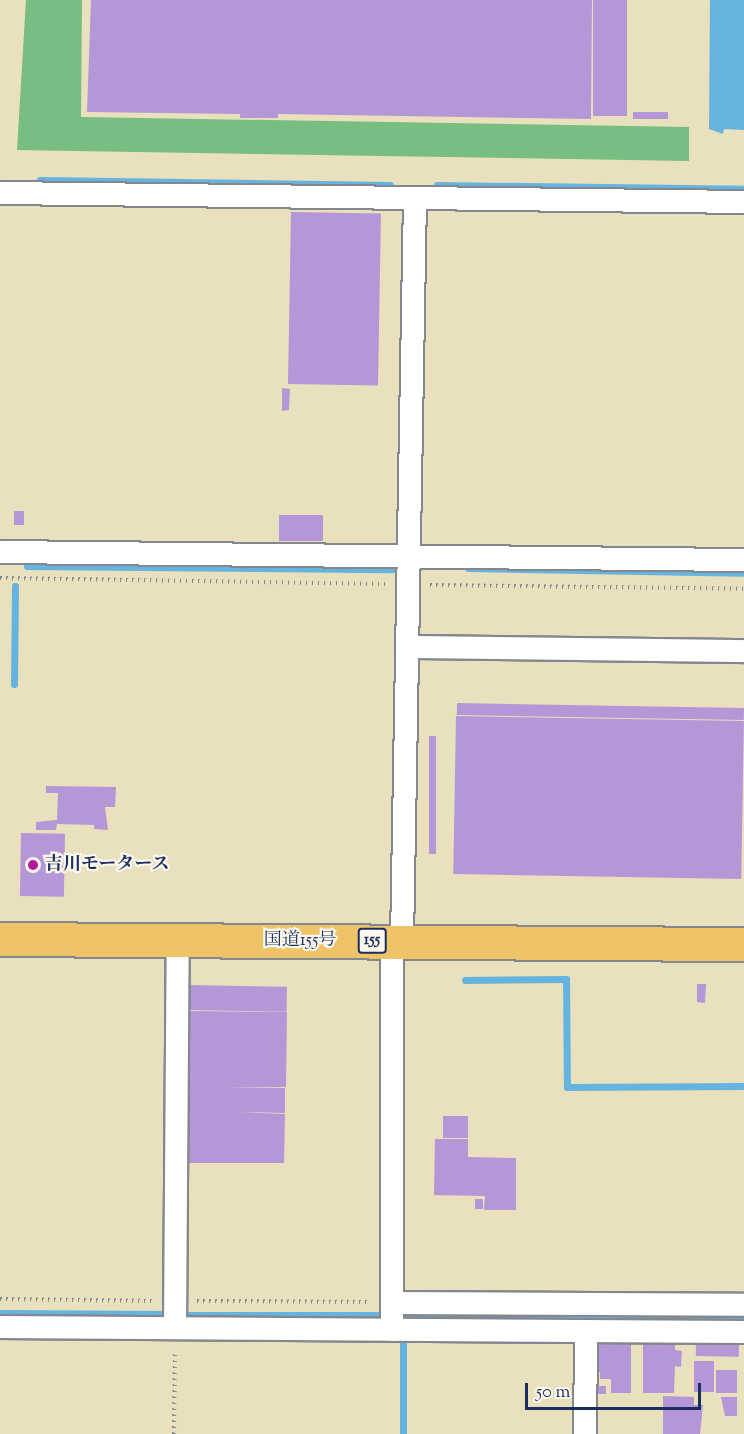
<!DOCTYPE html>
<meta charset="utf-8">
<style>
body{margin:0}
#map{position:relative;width:744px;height:1434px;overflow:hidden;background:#e9e0bd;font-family:"Sorts Mill Goudy","Noto Serif JP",serif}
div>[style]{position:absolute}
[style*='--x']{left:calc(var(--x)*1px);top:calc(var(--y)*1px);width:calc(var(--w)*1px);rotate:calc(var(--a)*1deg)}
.forest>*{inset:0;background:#78bd81}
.water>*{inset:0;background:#65b4df}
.stream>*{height:7px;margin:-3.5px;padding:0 3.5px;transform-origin:3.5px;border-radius:3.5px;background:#65b4df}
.building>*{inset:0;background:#b397d6;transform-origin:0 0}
.path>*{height:4px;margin-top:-2px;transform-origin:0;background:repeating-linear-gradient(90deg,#82888e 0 1.5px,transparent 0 6px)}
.roads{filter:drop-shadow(2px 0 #82888e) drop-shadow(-2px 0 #82888e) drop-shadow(0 2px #82888e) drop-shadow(0 -2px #82888e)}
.minor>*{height:22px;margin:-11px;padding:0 11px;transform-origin:11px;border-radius:11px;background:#fff}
.highway>*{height:33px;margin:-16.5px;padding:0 16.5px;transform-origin:16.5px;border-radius:16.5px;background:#efc469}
.dots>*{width:16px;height:16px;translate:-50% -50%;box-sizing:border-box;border:3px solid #fbf7ec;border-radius:50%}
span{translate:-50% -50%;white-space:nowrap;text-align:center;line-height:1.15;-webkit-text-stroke:4.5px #fbf7ec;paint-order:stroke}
.shield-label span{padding:2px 4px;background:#fbf7ec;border:2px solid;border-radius:4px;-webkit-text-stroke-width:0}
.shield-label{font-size:16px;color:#1b2f5e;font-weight:700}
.poi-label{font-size:18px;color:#1b2f5e;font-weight:700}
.left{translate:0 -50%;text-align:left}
.street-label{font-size:18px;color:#1b2f5e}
.scale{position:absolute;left:525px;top:1383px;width:176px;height:27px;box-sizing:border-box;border:3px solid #1b2f5e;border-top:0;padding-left:8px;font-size:18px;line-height:21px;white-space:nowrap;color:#1b2f5e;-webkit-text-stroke:4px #fbf7ec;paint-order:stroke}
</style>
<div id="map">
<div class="forest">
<div style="clip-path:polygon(26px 0,82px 0,81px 117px,689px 127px,689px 161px,17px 150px)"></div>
</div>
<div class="water">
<div style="clip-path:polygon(710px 0,744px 0,744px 130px,724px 129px,723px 134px,709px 129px)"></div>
</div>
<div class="stream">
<div style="--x:40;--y:180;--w:350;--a:0.8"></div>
<div style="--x:437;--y:185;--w:307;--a:0.7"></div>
<div style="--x:27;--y:566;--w:365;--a:0.5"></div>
<div style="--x:468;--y:568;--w:276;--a:1"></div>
<div style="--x:14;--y:684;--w:98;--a:-89.4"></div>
<div style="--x:465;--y:980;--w:101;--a:-0.6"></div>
<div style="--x:566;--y:979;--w:108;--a:89.5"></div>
<div style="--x:567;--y:1087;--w:177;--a:-0.3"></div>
<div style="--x:0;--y:1313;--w:168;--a:0.3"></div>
<div style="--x:185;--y:1315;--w:194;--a:0"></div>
<div style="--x:401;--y:1315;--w:343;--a:0.3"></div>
<div style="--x:403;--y:1434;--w:97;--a:-90"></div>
</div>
<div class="building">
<div style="clip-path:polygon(91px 0,592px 0,591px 119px,278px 114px,278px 118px,240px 118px,240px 114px,87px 112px)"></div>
<div style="left:593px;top:0;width:34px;height:116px"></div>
<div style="left:633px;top:112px;width:35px;height:7px"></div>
<div style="left:291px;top:212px;width:90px;height:172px;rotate:1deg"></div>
<div style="clip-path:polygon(282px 388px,290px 389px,289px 410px,282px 411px)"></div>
<div style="left:14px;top:511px;width:10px;height:14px"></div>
<div style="left:279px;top:515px;width:44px;height:26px"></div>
<div style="left:457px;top:703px;width:287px;height:12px;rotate:1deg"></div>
<div style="left:456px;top:716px;width:288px;height:158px;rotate:1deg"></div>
<div style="left:429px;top:736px;width:7px;height:118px"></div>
<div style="clip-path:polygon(46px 786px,116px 787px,115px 807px,105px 807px,108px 830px,94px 829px,94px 825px,57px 824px,56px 830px,36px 830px,36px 822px,57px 820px,58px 793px,46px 793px)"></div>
<div style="left:21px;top:833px;width:44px;height:63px;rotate:1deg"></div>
<div style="clip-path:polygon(697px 984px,706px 984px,705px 1003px,697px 1002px)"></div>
<div style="left:188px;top:985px;width:99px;height:25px;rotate:1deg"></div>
<div style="clip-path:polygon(187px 1011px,287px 1012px,286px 1087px,225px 1087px,285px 1088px,285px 1113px,239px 1112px,285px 1114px,284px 1163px,185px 1163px)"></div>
<div style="left:443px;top:1116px;width:25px;height:22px"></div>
<div style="clip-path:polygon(435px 1139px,468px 1139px,468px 1157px,516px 1158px,516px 1210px,484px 1210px,485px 1196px,434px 1195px)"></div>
<div style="left:475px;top:1199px;width:8px;height:10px"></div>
<div style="clip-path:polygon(643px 1341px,675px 1342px,675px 1350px,682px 1351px,681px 1367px,675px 1366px,674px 1393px,643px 1393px)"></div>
<div style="clip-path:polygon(594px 1342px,631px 1342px,631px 1393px,611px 1393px,611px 1379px,600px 1379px,600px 1372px,594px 1371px)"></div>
<div style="left:696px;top:1342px;width:43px;height:14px;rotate:1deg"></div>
<div style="left:694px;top:1361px;width:20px;height:31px"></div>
<div style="left:716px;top:1370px;width:21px;height:23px"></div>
<div style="left:594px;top:1386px;width:12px;height:8px"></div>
<div style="clip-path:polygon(663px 1396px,694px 1397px,694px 1405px,703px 1405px,700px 1434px,663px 1434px)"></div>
<div style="clip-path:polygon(721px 1397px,737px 1397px,737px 1416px,725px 1416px)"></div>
</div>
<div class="path">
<div style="--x:0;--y:578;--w:386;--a:0.9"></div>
<div style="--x:430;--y:585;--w:314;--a:0.7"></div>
<div style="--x:0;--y:1299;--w:154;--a:0.7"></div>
<div style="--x:197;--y:1301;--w:173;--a:0.3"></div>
<div style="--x:174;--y:1434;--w:84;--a:-89.3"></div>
</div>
<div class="roads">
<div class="minor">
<div style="--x:0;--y:193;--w:744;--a:0.69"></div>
<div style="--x:0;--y:552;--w:744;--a:0.62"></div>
<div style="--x:407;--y:647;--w:337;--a:0.7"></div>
<div style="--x:402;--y:942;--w:744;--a:-89"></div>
<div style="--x:392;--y:1303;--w:352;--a:0.3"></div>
<div style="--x:0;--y:1327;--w:744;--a:0.39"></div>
<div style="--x:175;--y:1328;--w:388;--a:-89.6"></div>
<div style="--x:392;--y:1330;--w:389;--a:-90"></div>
<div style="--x:585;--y:1434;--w:103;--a:-89.4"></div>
</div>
<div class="highway">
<div style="--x:0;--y:939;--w:744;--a:0.39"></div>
</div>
</div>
<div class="dots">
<div style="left:33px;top:865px;background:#b5179e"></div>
</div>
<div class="shield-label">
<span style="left:372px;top:941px">155</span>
</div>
<div class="poi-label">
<span class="left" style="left:45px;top:865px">吉川モータース</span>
</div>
<div class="street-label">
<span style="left:300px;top:941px">国道155号</span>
</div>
<div class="scale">50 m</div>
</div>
